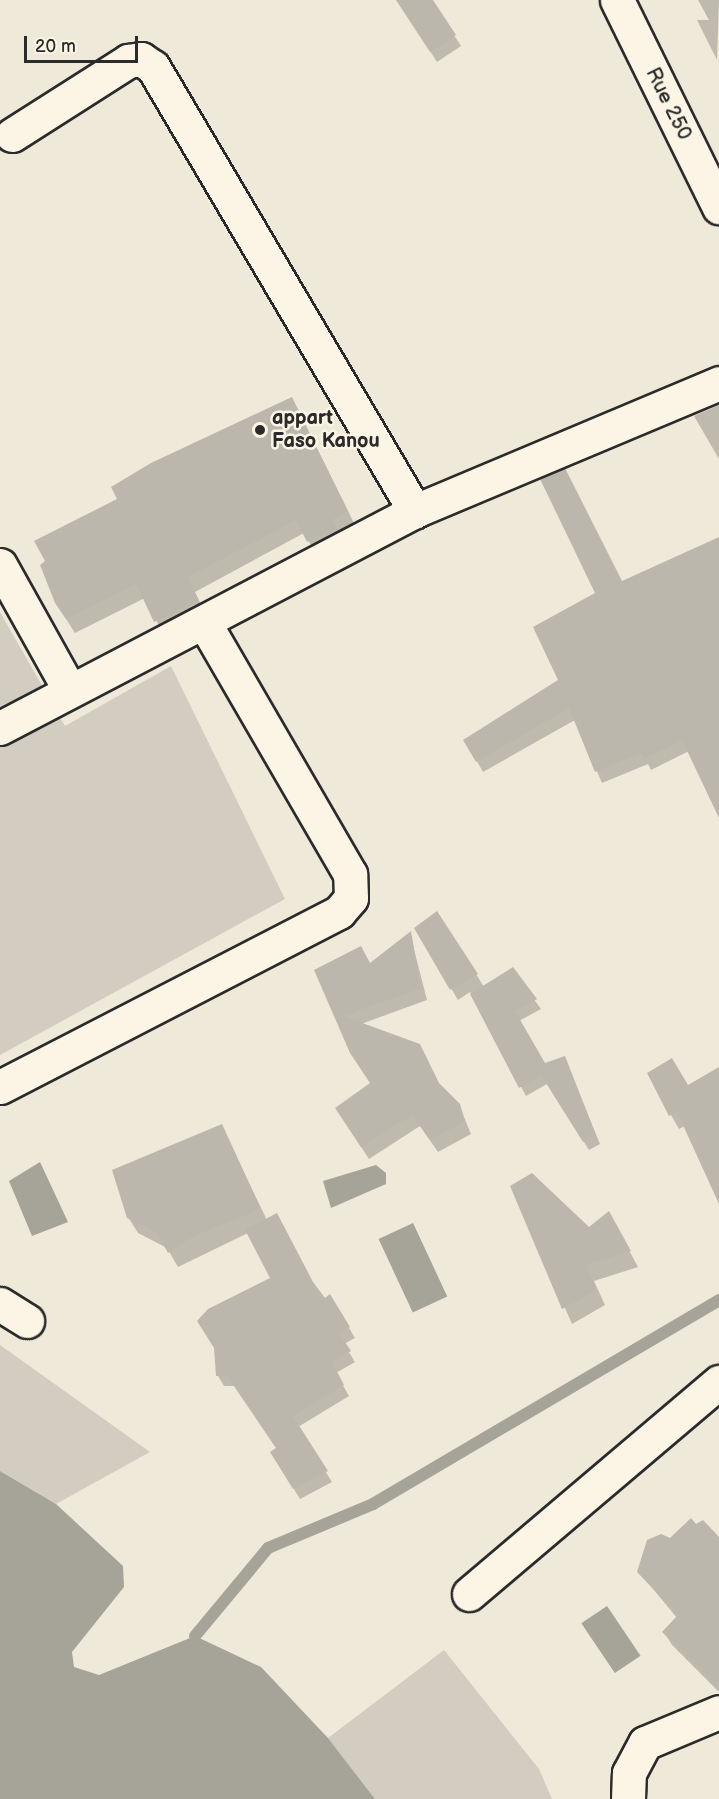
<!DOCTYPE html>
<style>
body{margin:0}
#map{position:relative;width:719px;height:1799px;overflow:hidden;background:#efe9da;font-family:"Balsamiq Sans",sans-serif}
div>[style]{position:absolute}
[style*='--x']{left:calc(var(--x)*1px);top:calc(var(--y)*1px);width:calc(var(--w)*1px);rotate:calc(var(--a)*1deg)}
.green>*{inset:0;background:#d2cdc0}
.water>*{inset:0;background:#a6a399;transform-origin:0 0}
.shadow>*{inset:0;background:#0003}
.stream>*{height:12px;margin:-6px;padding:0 6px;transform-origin:6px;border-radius:6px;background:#a6a399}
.building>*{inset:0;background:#bcb7ac}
.roads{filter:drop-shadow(2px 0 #2b2b2b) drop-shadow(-2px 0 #2b2b2b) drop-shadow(0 2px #2b2b2b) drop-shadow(0 -2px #2b2b2b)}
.minor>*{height:33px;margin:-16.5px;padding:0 16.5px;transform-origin:16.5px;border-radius:16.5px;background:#fcf5e5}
.dots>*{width:16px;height:16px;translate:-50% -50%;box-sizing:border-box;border:3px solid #fcf5e5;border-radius:50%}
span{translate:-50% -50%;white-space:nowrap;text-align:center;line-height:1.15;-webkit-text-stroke:5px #fcf5e5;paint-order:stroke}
.street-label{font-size:20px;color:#2b2b2b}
.poi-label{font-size:20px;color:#2b2b2b;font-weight:700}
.left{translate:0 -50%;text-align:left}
.scale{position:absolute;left:24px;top:36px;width:114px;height:27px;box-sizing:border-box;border:3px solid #2b2b2b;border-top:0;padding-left:8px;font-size:18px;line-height:21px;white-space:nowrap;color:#2b2b2b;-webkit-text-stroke:4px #fcf5e5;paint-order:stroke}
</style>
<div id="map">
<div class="green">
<div style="clip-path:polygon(0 612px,65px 726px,171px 666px,285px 899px,0 1055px)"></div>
<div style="clip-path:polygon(0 1345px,150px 1452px,56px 1504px,0 1471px)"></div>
<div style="clip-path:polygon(444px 1650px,539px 1769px,552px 1799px,375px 1799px,328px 1738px)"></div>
</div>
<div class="water">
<div style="clip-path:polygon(40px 1162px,68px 1222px,32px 1236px,9px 1181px)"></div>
<div style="clip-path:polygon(376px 1165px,386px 1173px,386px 1184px,331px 1208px,323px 1181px)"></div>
<div style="left:413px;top:1223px;width:81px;height:38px;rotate:65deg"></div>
<div style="clip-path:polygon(0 1471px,56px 1504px,123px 1566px,124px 1587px,72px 1652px,74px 1667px,99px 1675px,195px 1636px,261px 1667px,328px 1738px,375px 1799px,0 1799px)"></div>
<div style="left:607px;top:1606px;width:60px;height:31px;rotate:56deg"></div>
</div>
<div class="shadow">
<div style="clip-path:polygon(397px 0,431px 0,461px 46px,437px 62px)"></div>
<div style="clip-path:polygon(698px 0,719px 0,717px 60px,697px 20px,709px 20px)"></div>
<div style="clip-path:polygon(719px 405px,719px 459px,694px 416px)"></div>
<div style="clip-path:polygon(299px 413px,355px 525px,317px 556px,304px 533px,195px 592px,206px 615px,164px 636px,145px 598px,75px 633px,56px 603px)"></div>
<div style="clip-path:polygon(719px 539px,719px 802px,689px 751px,651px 770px,648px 764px,602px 783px,575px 720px,483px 772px,465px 740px,560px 680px,623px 583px)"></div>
<div style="clip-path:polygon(416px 929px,476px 974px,484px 987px,512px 969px,541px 1009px,519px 1021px,544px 1065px,564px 1057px,600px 1144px,589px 1150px,547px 1084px,526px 1096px,470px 992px,458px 1000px)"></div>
<div style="clip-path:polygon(410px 934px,427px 1000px,361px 1024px,459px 1105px,471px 1134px,438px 1152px,420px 1126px,369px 1159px,344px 1121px,371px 1084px,316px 971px,370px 965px)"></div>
<div style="clip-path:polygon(719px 1069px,719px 1197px,685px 1126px,679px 1129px,671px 1115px,688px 1087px)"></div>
<div style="clip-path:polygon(221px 1126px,267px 1220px,325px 1300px,330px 1296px,355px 1338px,344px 1344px,355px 1362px,336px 1373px,349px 1396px,298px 1427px,332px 1482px,300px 1499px,272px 1453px,277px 1449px,235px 1386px,224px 1386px,218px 1376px,272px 1279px,248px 1233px,178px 1267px,167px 1248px,138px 1233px,128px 1217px)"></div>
<div style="clip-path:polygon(512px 1187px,589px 1229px,617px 1228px,638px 1267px,594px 1281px,605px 1305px,572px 1324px)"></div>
<div style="clip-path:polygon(695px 1526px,719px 1539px,719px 1692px,672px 1645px,664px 1632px,677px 1618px,639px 1572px,670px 1540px)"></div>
</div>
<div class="stream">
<div style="--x:195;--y:1636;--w:114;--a:-50.3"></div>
<div style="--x:268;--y:1548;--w:114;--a:-22.7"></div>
<div style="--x:373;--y:1504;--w:402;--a:-30.5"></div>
</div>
<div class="building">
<div style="clip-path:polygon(396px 0,433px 0,456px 35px,430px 52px)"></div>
<div style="clip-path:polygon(292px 397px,348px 511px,333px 519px,337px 530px,307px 542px,296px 520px,188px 577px,199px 601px,154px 622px,136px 584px,66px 619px,55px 603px,40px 565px,45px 561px,34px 541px,117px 499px,111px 487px,151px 463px)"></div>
<div style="clip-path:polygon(565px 468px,622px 581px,719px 537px,719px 818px,682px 740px,643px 759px,641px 753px,595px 772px,569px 708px,476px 762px,463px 740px,558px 680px,533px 627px,595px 593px,540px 479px)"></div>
<div style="clip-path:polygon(437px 911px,478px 974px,450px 990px,414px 928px)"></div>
<div style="clip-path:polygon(411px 931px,421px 988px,343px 1016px,420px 1044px,439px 1083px,460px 1104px,465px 1121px,430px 1140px,412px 1115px,361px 1147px,335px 1108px,370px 1083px,350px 1053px,314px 970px,361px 946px,370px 963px)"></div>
<div style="clip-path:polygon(513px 967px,537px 999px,515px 1011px,545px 1063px,565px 1056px,596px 1135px,583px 1142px,541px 1075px,519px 1088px,470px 994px)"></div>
<div style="clip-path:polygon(672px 1058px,688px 1085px,719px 1067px,719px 1204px,677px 1112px,669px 1116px,647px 1073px)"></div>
<div style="clip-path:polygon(222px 1124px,261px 1209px,194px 1236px,168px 1253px,156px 1232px,127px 1218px,112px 1170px)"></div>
<div style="clip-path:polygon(532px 1173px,589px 1227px,609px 1211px,631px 1251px,586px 1265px,597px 1290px,562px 1309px,510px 1186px)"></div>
<div style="clip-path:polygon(277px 1213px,313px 1282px,325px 1298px,330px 1294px,350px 1327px,339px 1333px,351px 1351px,332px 1362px,344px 1385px,293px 1416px,328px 1471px,293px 1489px,270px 1452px,276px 1448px,227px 1376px,216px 1376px,214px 1348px,197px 1321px,208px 1309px,270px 1278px,245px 1230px)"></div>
<div style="clip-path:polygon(691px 1518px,696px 1524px,703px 1520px,719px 1537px,719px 1688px,662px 1632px,678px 1615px,637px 1572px,647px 1540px,661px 1534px,670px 1538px)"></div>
</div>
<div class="roads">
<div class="minor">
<div style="--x:617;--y:0;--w:231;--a:63.8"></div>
<div style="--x:12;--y:135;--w:138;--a:-32.5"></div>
<div style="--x:128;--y:61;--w:13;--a:-9"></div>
<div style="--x:141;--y:59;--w:14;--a:34"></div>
<div style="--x:153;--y:67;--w:516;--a:59.46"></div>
<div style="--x:0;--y:565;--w:142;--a:60.9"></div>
<div style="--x:0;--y:728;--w:468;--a:-27.6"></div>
<div style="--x:415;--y:511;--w:330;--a:-22.8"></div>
<div style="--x:0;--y:1087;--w:382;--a:-27.3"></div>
<div style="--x:339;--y:912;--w:18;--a:-49"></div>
<div style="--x:351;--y:898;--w:24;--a:-92"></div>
<div style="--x:350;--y:874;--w:291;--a:-120.1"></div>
<div style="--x:0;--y:1304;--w:32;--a:32"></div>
<div style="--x:469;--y:1594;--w:328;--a:-40.3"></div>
<div style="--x:628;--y:1799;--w:26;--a:-88"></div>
<div style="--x:629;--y:1773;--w:34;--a:-62"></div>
<div style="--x:645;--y:1743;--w:80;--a:-22.7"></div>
</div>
</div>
<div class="dots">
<div style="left:260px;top:430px;background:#2b2b2b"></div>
</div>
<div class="street-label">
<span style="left:668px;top:104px;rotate:64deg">Rue 250</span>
</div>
<div class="poi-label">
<span class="left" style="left:272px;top:430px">appart<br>Faso Kanou</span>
</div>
<div class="scale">20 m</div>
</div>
